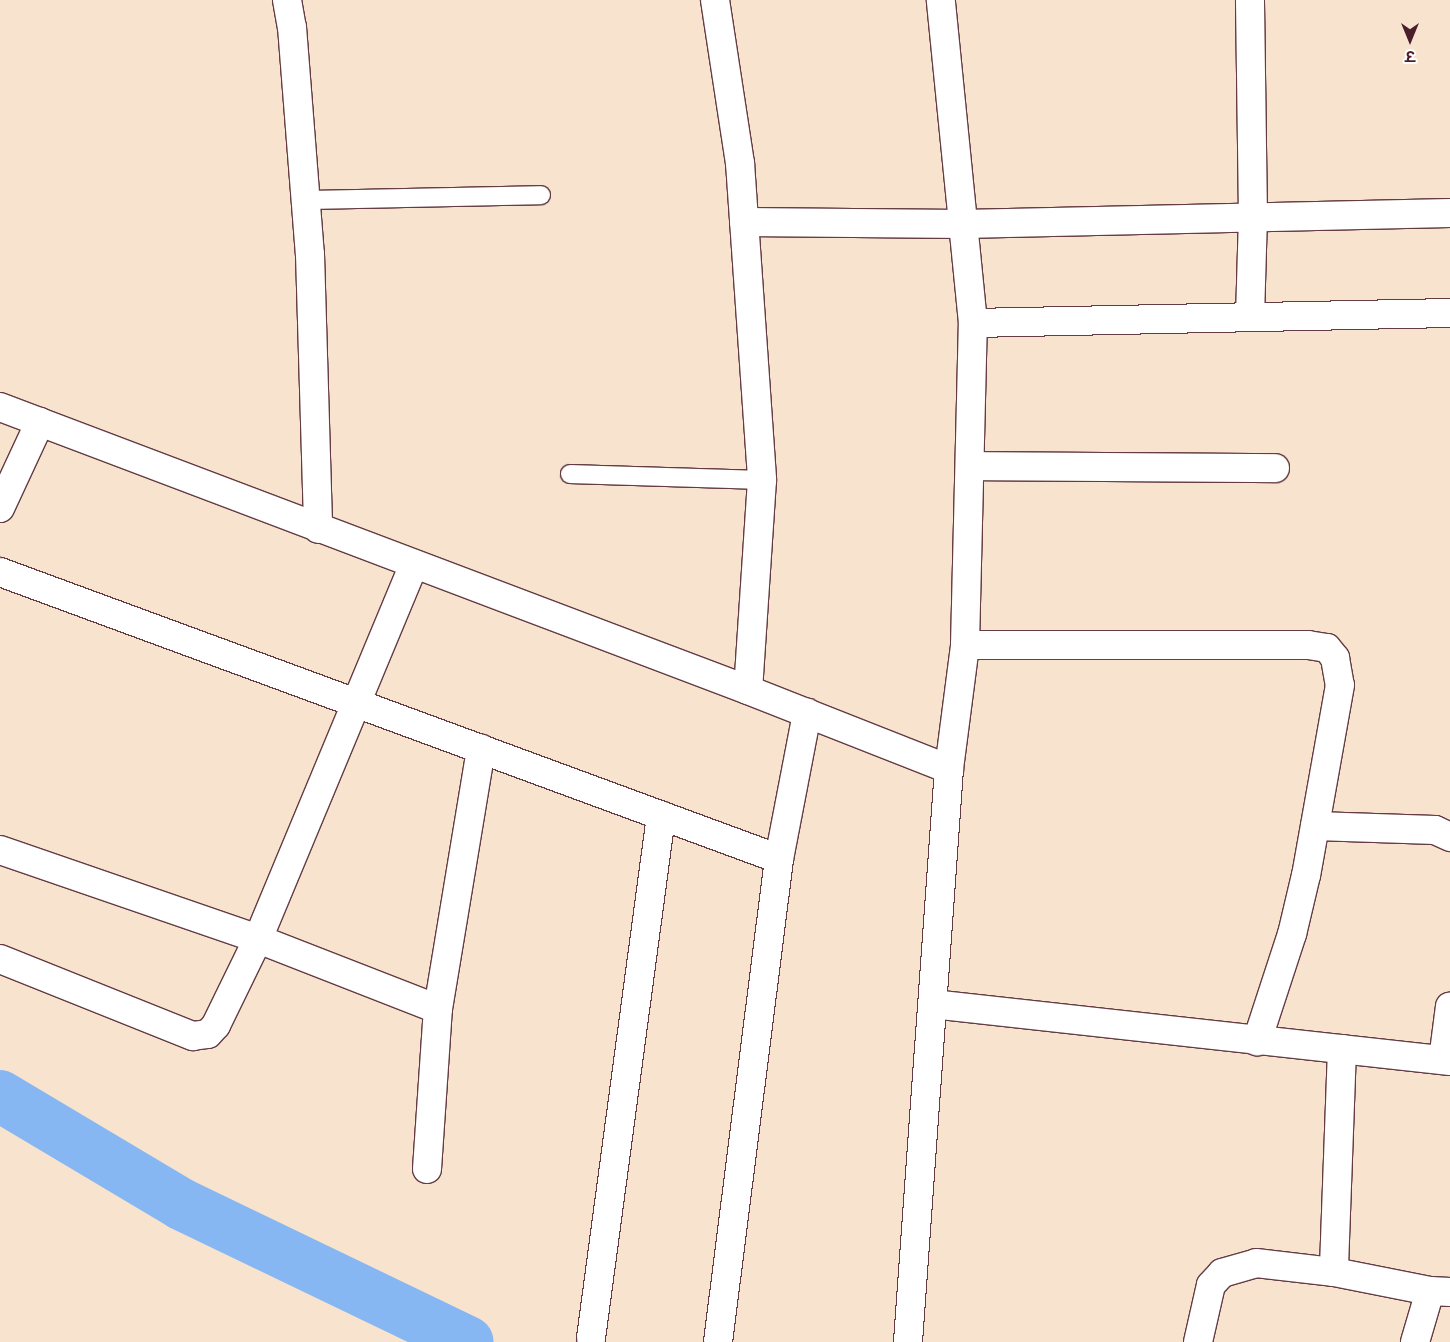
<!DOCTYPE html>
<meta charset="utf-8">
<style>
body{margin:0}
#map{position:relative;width:1450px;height:1342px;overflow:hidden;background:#f7e3ce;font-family:Mynerve,"Playpen Sans Deva",sans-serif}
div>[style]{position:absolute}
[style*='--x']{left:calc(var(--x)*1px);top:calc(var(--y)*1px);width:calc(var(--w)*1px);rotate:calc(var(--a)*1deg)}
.river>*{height:52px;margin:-26px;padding:0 26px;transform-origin:26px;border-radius:26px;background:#87b7f2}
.roads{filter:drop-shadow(1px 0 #643c43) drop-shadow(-1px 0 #643c43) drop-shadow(0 1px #643c43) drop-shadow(0 -1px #643c43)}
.service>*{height:18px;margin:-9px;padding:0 9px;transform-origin:9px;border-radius:9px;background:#fff}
.minor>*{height:28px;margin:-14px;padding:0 14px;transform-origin:14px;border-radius:14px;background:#fff}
span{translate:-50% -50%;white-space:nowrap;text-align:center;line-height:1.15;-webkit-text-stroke:4px #fff;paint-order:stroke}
.north{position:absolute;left:1385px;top:15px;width:50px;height:50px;-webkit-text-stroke:4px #fff;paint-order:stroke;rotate:180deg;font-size:14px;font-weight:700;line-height:20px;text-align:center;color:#4a1f2b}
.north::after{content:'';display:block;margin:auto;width:18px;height:22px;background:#4a1f2b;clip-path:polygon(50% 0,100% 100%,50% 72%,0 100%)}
</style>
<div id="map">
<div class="river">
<div style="--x:0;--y:1096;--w:211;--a:30.8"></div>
<div style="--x:181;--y:1204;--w:318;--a:25.7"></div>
</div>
<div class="roads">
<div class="service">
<div style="--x:306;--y:200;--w:235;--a:-1.2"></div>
<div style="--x:570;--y:474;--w:192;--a:1.8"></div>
</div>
<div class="minor">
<div style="--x:287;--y:0;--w:27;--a:80"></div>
<div style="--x:292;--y:27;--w:228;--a:85.5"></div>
<div style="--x:310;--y:254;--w:275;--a:88.3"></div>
<div style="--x:715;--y:0;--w:165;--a:81.3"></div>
<div style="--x:740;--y:163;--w:318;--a:86"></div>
<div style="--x:762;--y:480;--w:210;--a:93.8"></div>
<div style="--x:744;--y:222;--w:219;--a:0.5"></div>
<div style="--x:963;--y:224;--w:487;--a:-1.3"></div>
<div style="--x:1250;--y:317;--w:100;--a:-88.3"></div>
<div style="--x:1253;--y:217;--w:217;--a:-90.8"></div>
<div style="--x:973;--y:323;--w:477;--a:-1.2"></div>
<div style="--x:0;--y:407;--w:800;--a:20.72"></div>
<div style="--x:748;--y:690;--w:216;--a:21.5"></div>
<div style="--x:970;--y:466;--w:305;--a:0.4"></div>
<div style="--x:0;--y:508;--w:95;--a:-65.1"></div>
<div style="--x:0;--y:572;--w:830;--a:20.22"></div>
<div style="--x:965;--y:645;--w:343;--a:0"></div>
<div style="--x:1308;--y:645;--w:19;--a:9"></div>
<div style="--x:1327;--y:648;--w:13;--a:51"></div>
<div style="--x:1335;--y:658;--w:27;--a:80"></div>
<div style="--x:1340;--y:685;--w:193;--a:100.1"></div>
<div style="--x:1306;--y:875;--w:61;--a:103.3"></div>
<div style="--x:1292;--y:934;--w:113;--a:108.1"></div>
<div style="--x:1315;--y:826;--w:120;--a:1.9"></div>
<div style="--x:1435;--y:830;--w:17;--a:25"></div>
<div style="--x:0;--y:850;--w:273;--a:19"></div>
<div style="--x:258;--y:939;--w:193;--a:21.3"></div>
<div style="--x:0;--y:959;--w:208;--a:21.8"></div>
<div style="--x:193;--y:1036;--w:15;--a:-8"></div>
<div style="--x:208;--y:1034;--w:12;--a:-48"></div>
<div style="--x:216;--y:1025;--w:96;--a:-64"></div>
<div style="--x:258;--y:939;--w:405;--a:-67.4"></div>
<div style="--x:932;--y:1004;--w:521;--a:6.28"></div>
<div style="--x:1342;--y:1049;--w:223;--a:92.1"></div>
<div style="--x:1334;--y:1272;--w:98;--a:11.2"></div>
<div style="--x:1443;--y:1060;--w:54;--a:-82.6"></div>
<div style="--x:427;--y:1169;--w:160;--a:-86.1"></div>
<div style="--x:438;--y:1009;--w:264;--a:-80.6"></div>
<div style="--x:591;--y:1338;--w:527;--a:-82.36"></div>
<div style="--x:718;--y:1342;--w:487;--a:-82.8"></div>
<div style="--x:779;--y:859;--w:149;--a:-79.1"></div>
<div style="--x:908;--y:1342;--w:574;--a:-85.91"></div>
<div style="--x:949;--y:769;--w:125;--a:-82.6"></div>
<div style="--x:965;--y:645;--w:322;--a:-88.6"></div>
<div style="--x:973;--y:323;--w:325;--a:-95.7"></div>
<div style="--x:1198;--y:1342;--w:58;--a:-77.2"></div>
<div style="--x:1211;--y:1285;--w:16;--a:-47"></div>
<div style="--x:1222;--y:1273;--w:35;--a:-16"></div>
<div style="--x:1256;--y:1263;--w:79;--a:6.6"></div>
<div style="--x:1415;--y:1342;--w:53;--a:-73.6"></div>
<div style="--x:1430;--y:1291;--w:20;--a:3"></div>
</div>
</div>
<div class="north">उ</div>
</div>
